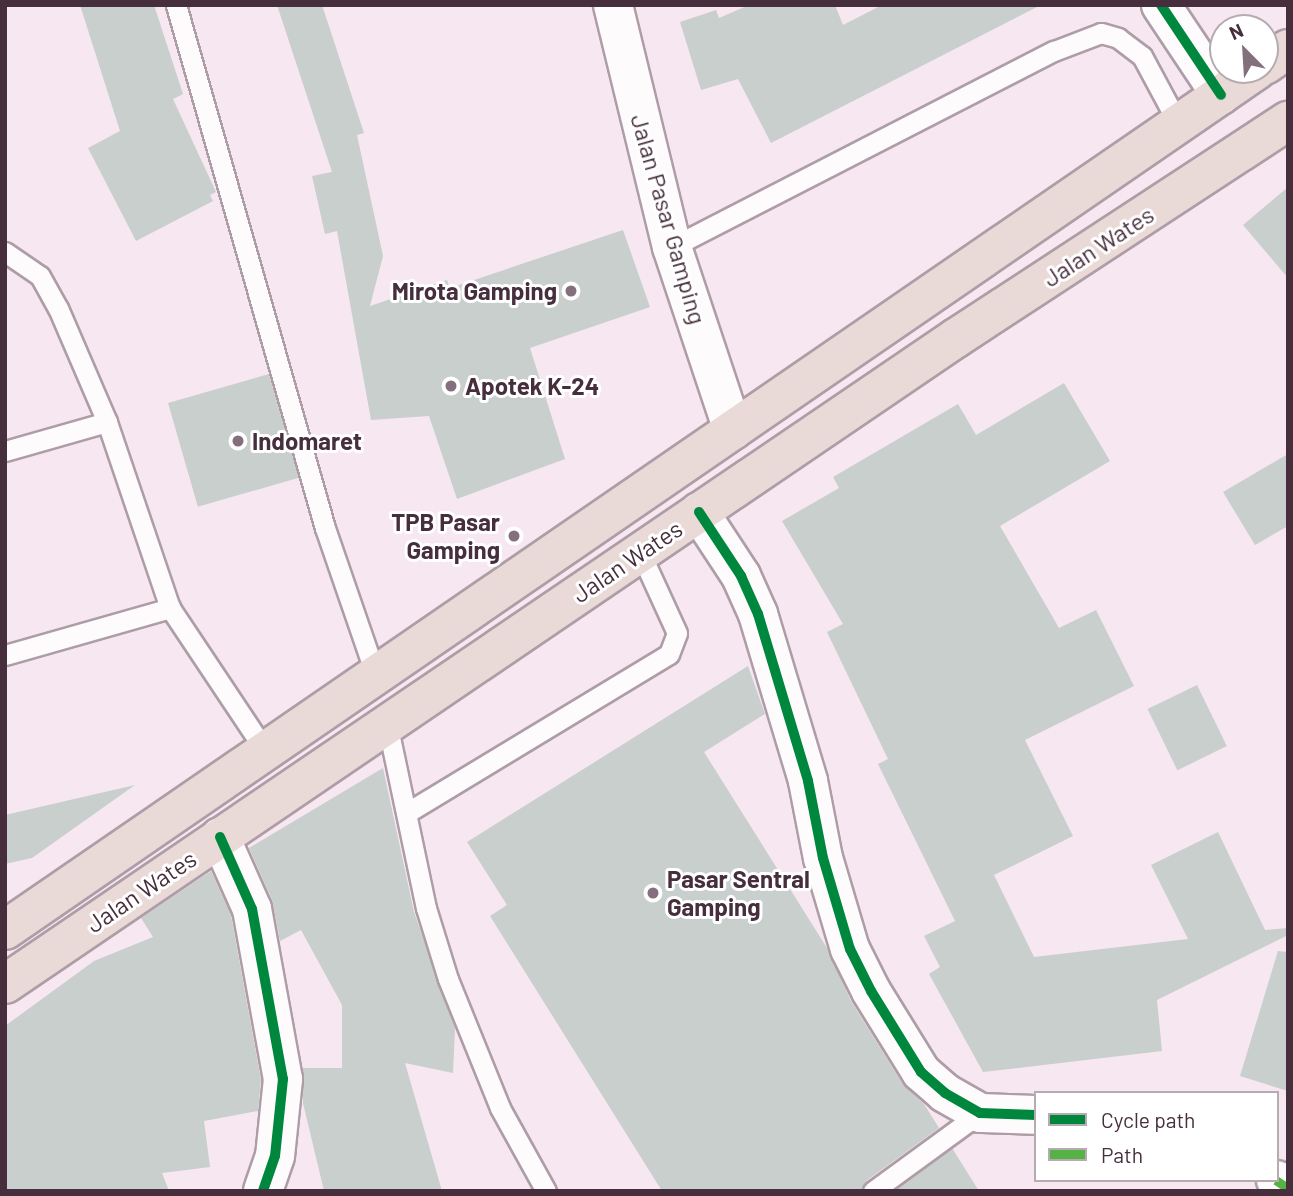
<!DOCTYPE html>
<style>
body{margin:0}
#map{position:relative;width:1293px;height:1196px;overflow:hidden;background:#f6e7f0;font-family:Barlow,sans-serif}
div>[style]{position:absolute}
[style*='--x']{left:calc(var(--x)*1px);top:calc(var(--y)*1px);width:calc(var(--w)*1px);rotate:calc(var(--a)*1deg)}
.building>*{inset:0;background:#c8cfcc;transform-origin:0 0}
.roads{filter:drop-shadow(2px 0 #ae9da7) drop-shadow(-2px 0 #ae9da7) drop-shadow(0 2px #ae9da7) drop-shadow(0 -2px #ae9da7)}
.lane>*{height:19px;margin:-9.5px;padding:0 9.5px;transform-origin:9.5px;border-radius:9.5px;background:#fefbfd}
.street>*{height:38px;margin:-19px;padding:0 19px;transform-origin:19px;border-radius:19px;background:#fefbfd}
.secondary>*{height:38px;margin:-19px;padding:0 19px;transform-origin:19px;border-radius:19px;background:#fefbfd}
.highway>*{height:38px;margin:-19px;padding:0 19px;transform-origin:19px;border-radius:19px;background:#eadad7}
.quiet>*{height:9px;margin-top:-4.5px;transform-origin:0;background:repeating-linear-gradient(90deg,#57b246 0 18px,transparent 0 27px)}
.cycleway>*{height:10px;margin:-5px;padding:0 5px;transform-origin:5px;border-radius:5px;background:#00873e}
.dots>*{width:19px;height:19px;translate:-50% -50%;box-sizing:border-box;border:4px solid #fff;border-radius:50%}
span{translate:-50% -50%;white-space:nowrap;text-align:center;line-height:1.15;-webkit-text-stroke:6px #fff;paint-order:stroke}
.street-label{font-size:24px;color:#462e3d}
.poi-label{font-size:24px;color:#462e3d;font-weight:700}
.right{translate:-100% -50%;text-align:right}
.left{translate:0 -50%;text-align:left}
.frame{position:absolute;inset:0;border:7px solid #462e3d;pointer-events:none}
.legend{position:absolute;left:1034px;top:1091px;width:245px;height:91px;box-sizing:border-box;background:#fff;border:2px solid #b5abb1;margin:0;padding:9px 12px;list-style:none;font-size:21px;color:#462e3d}
.legend li{display:flex;align-items:center;gap:14px;height:35px}
.legend b{width:35px;border:2px solid #b5abb1}
.north{position:absolute;left:1209px;top:14px;width:70px;height:70px;box-sizing:border-box;background:#fff;border:2px solid #b5abb1;border-radius:50%;rotate:336deg;font-size:19px;font-weight:700;line-height:28px;text-align:center;color:#462e3d}
.north::after{content:'';display:block;margin:auto;width:24px;height:32px;background:#846f7c;clip-path:polygon(50% 0,100% 100%,50% 72%,0 100%)}
</style>
<div id="map">
<div class="building">
<div style="clip-path:polygon(80px 5px,154px 5px,183px 94px,173px 99px,216px 192px,210px 195px,213px 201px,136px 241px,88px 148px,120px 131px)"></div>
<div style="clip-path:polygon(277px 5px,322px 5px,364px 133px,357px 135px,383px 256px,370px 306px,447px 280px,450px 288px,623px 230px,650px 307px,530px 348px,565px 459px,457px 499px,429px 416px,371px 420px,337px 231px,325px 234px,312px 176px,332px 172px)"></div>
<div style="clip-path:polygon(749px 5px,835px 5px,843px 25px,882px 5px,1041px 5px,771px 143px,738px 79px,701px 90px,680px 22px,716px 10px,719px 18px)"></div>
<div style="clip-path:polygon(1288px 187px,1288px 278px,1243px 225px)"></div>
<div style="left:269px;top:374px;width:108px;height:105px;rotate:74deg"></div>
<div style="clip-path:polygon(1064px 383px,1110px 461px,1000px 526px,1059px 628px,1096px 610px,1134px 686px,1025px 740px,1073px 836px,994px 875px,1034px 957px,1188px 939px,1151px 865px,1218px 832px,1265px 930px,1288px 928px,1288px 935px,1157px 1000px,1162px 1051px,983px 1072px,929px 974px,940px 967px,924px 936px,955px 921px,878px 764px,888px 759px,827px 632px,843px 624px,782px 521px,839px 488px,833px 477px,958px 404px,976px 435px)"></div>
<div style="clip-path:polygon(1288px 454px,1288px 526px,1255px 545px,1223px 492px)"></div>
<div style="clip-path:polygon(748px 666px,765px 714px,704px 752px,827px 948px,851px 1001px,902px 1083px,924px 1104px,939px 1128px,866px 1181px,861px 1191px,662px 1191px,490px 916px,507px 905px,467px 842px)"></div>
<div style="left:1197px;top:685px;width:68px;height:55px;rotate:64deg"></div>
<div style="clip-path:polygon(383px 768px,414px 912px,455px 1028px,453px 1073px,405px 1063px,442px 1191px,324px 1191px,303px 1103px,303px 1068px,342px 1068px,342px 1005px,301px 930px,280px 941px,272px 900px,249px 848px)"></div>
<div style="clip-path:polygon(135px 785px,32px 858px,5px 864px,5px 815px)"></div>
<div style="clip-path:polygon(211px 871px,231px 915px,261px 1080px,258px 1111px,204px 1121px,210px 1167px,162px 1173px,169px 1191px,5px 1191px,5px 1026px,94px 961px,153px 937px,141px 918px)"></div>
<div style="clip-path:polygon(1278px 951px,1288px 952px,1288px 1091px,1240px 1076px)"></div>
<div style="clip-path:polygon(952px 1148px,979px 1191px,894px 1191px)"></div>
</div>
<div class="roads">
<div class="lane">
<div style="--x:176;--y:5;--w:544;--a:74.1"></div>
<div style="--x:325;--y:528;--w:157;--a:71"></div>
<div style="--x:672;--y:247;--w:429;--a:-27.2"></div>
<div style="--x:1054;--y:51;--w:50;--a:-21"></div>
<div style="--x:1101;--y:33;--w:18;--a:16"></div>
<div style="--x:1118;--y:38;--w:30;--a:37"></div>
<div style="--x:1142;--y:56;--w:78;--a:61.8"></div>
<div style="--x:5;--y:252;--w:42;--a:34.4"></div>
<div style="--x:40;--y:276;--w:37;--a:61"></div>
<div style="--x:58;--y:308;--w:124;--a:66.7"></div>
<div style="--x:107;--y:422;--w:196;--a:71.3"></div>
<div style="--x:170;--y:608;--w:173;--a:56.3"></div>
<div style="--x:5;--y:451;--w:106;--a:-15.9"></div>
<div style="--x:5;--y:655;--w:172;--a:-15.9"></div>
<div style="--x:387;--y:723;--w:189;--a:78.1"></div>
<div style="--x:426;--y:908;--w:74;--a:72.8"></div>
<div style="--x:448;--y:979;--w:139;--a:68"></div>
<div style="--x:500;--y:1108;--w:95;--a:61"></div>
<div style="--x:408;--y:812;--w:305;--a:-31.2"></div>
<div style="--x:669;--y:654;--w:22;--a:-69"></div>
<div style="--x:677;--y:633;--w:89;--a:-114.6"></div>
<div style="--x:873;--y:1191;--w:132;--a:-36.1"></div>
</div>
<div class="street">
<div style="--x:1161;--y:5;--w:108;--a:56.3"></div>
<div style="--x:699;--y:512;--w:77;--a:56.7"></div>
<div style="--x:741;--y:576;--w:42;--a:65.9"></div>
<div style="--x:758;--y:614;--w:174;--a:73.3"></div>
<div style="--x:808;--y:781;--w:78;--a:79"></div>
<div style="--x:823;--y:858;--w:95;--a:73.5"></div>
<div style="--x:850;--y:949;--w:47;--a:63.4"></div>
<div style="--x:871;--y:991;--w:95;--a:58.3"></div>
<div style="--x:921;--y:1072;--w:32;--a:41"></div>
<div style="--x:945;--y:1093;--w:40;--a:29.7"></div>
<div style="--x:980;--y:1113;--w:56;--a:2"></div>
<div style="--x:220;--y:837;--w:79;--a:66"></div>
<div style="--x:252;--y:909;--w:173;--a:79.7"></div>
<div style="--x:283;--y:1079;--w:77;--a:95.9"></div>
<div style="--x:275;--y:1156;--w:37;--a:109"></div>
<div style="--x:1276;--y:1180;--w:14;--a:34"></div>
</div>
<div class="secondary">
<div style="--x:613;--y:5;--w:249;--a:76.3"></div>
<div style="--x:672;--y:247;--w:193;--a:71.6"></div>
</div>
<div class="highway">
<div style="--x:1265;--y:65;--w:28;--a:-35"></div>
<div style="--x:5;--y:930;--w:1519;--a:-34.49"></div>
<div style="--x:5;--y:984;--w:1150;--a:-34.19"></div>
<div style="--x:956;--y:338;--w:397;--a:-33.2"></div>
</div>
</div>
<div class="quiet">
<div style="--x:1276;--y:1180;--w:14;--a:34"></div>
</div>
<div class="cycleway">
<div style="--x:1161;--y:5;--w:108;--a:56.3"></div>
<div style="--x:699;--y:512;--w:77;--a:56.7"></div>
<div style="--x:741;--y:576;--w:42;--a:65.9"></div>
<div style="--x:758;--y:614;--w:174;--a:73.3"></div>
<div style="--x:808;--y:781;--w:78;--a:79"></div>
<div style="--x:823;--y:858;--w:95;--a:73.5"></div>
<div style="--x:850;--y:949;--w:47;--a:63.4"></div>
<div style="--x:871;--y:991;--w:95;--a:58.3"></div>
<div style="--x:921;--y:1072;--w:32;--a:41"></div>
<div style="--x:945;--y:1093;--w:40;--a:29.7"></div>
<div style="--x:980;--y:1113;--w:56;--a:2"></div>
<div style="--x:220;--y:837;--w:79;--a:66"></div>
<div style="--x:252;--y:909;--w:173;--a:79.7"></div>
<div style="--x:283;--y:1079;--w:77;--a:95.9"></div>
<div style="--x:275;--y:1156;--w:37;--a:109"></div>
</div>
<div class="dots">
<div style="left:571px;top:291px;background:#846f7c"></div>
<div style="left:451px;top:386px;background:#846f7c"></div>
<div style="left:238px;top:441px;background:#846f7c"></div>
<div style="left:514px;top:536px;background:#846f7c"></div>
<div style="left:653px;top:893px;background:#846f7c"></div>
</div>
<div class="street-label">
<span style="left:669px;top:219px;rotate:74deg">Jalan Pasar Gamping</span>
<span style="left:1098px;top:246px;rotate:-33deg">Jalan Wates</span>
<span style="left:627px;top:561px;rotate:-34deg">Jalan Wates</span>
<span style="left:141px;top:891px;rotate:-34deg">Jalan Wates</span>
</div>
<div class="poi-label">
<span class="right" style="left:557px;top:291px">Mirota Gamping</span>
<span class="left" style="left:465px;top:386px">Apotek K-24</span>
<span class="left" style="left:252px;top:441px">Indomaret</span>
<span class="right" style="left:500px;top:536px">TPB Pasar<br>Gamping</span>
<span class="left" style="left:667px;top:893px">Pasar Sentral<br>Gamping</span>
</div>
<div class="frame"></div>
<ul class="legend">
<li><b style="height:9px;background:#00873e"></b>Cycle path</li>
<li><b style="height:9px;background:#57b246"></b>Path</li>
</ul>
<div class="north">N</div>
</div>
